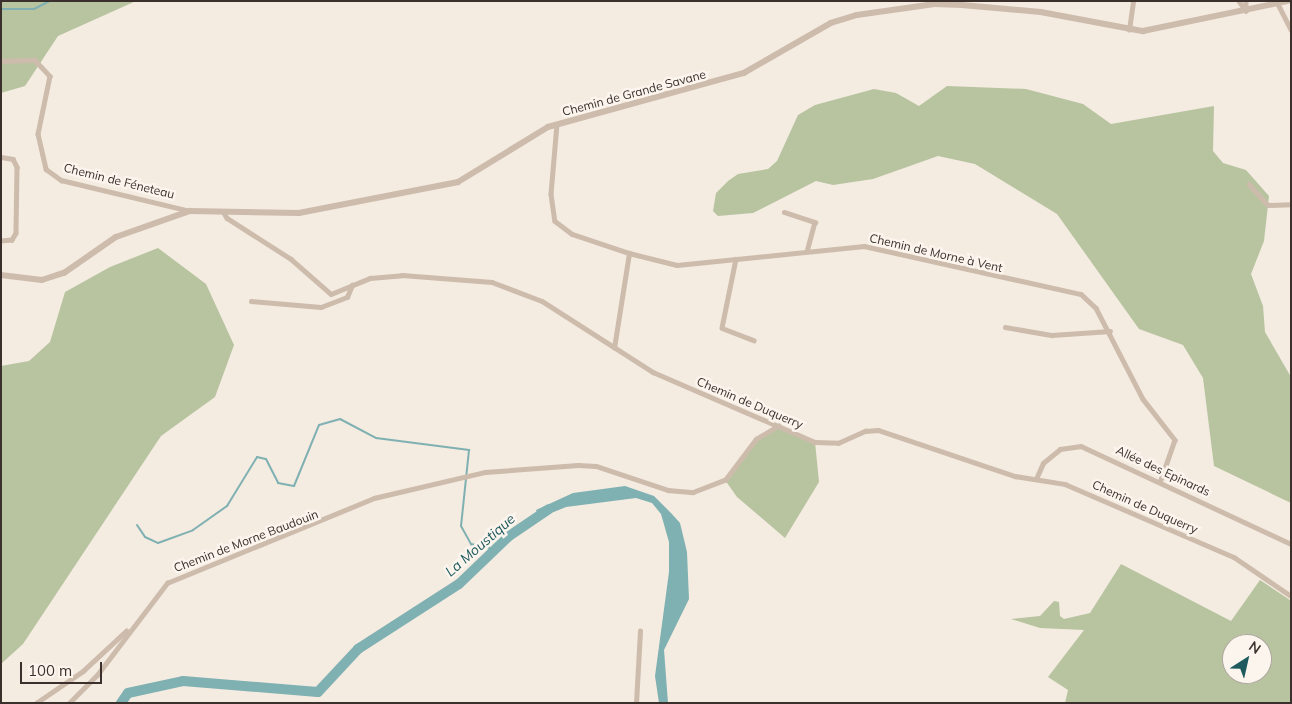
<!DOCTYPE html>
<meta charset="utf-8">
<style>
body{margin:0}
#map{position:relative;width:1292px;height:704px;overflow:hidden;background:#f4ebe1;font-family:Mulish,sans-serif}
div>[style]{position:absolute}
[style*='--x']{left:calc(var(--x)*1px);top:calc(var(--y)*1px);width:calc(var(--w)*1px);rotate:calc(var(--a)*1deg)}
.green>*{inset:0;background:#b8c4a0}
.water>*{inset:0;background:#7fb0b2}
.stream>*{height:2px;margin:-1px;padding:0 1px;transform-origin:1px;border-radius:1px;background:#7fb0b2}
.river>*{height:10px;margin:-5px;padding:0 5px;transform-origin:5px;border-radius:5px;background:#7fb0b2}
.minor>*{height:4.5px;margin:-2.25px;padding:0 2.25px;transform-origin:2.25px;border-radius:2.25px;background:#cdbbac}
.tertiary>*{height:5.5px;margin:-2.75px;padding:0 2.75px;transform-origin:2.75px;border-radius:2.75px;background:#cdbbac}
span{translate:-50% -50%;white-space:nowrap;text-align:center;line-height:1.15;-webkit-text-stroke:5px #fbf5ee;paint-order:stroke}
.street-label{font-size:12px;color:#3b302b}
.water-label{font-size:14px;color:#1f5a5e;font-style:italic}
.frame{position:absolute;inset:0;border:2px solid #3b302b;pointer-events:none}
.north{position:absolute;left:1222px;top:634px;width:50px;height:50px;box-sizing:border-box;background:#fbf5ee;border:1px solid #aea6a0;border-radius:50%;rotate:35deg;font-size:14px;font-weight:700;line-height:20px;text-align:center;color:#3b302b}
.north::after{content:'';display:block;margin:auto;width:18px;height:22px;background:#1f5a5e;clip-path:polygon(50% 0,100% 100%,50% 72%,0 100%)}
.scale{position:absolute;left:20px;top:662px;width:82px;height:22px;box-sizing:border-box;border:2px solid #3b302b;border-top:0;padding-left:6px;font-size:15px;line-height:18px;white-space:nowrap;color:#3b302b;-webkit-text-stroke:4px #fbf5ee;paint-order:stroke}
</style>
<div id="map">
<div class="green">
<div style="clip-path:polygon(1px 1px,136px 1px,58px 36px,25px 86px,1px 93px)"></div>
<div style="clip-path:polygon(947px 86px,1026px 89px,1083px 104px,1111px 124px,1214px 106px,1213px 151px,1223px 163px,1246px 170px,1269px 196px,1264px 241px,1251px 274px,1263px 306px,1265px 332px,1291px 377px,1291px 503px,1214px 466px,1203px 378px,1183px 345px,1139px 329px,1057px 214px,975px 164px,938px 156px,873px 179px,833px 185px,816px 181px,753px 213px,718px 216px,713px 211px,716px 193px,728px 181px,738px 174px,768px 169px,777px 161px,798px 115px,815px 105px,874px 89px,896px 93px,919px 106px)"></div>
<div style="clip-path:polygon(158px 248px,206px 284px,234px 345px,215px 397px,161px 436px,23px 644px,1px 664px,1px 366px,29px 361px,50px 342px,65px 292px,110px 267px)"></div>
<div style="clip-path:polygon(778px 426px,815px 442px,819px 482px,785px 538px,737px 497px,725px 480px,756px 439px)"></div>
<div style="clip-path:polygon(evenodd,1121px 564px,1231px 621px,1260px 580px,1287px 598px,1291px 601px,1291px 703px,1065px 703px,1068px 690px,1048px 677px,1084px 630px,1040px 628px,1011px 619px,1040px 616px,1054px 601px,1059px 602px,1060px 616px,1064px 619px,1090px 613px,1121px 564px,1232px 644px,1262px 644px,1262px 674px,1232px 674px,1232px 644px)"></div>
</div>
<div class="water">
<div style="clip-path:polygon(625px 486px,654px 496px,671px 513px,680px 523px,687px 552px,689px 599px,664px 650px,668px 703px,659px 703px,655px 676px,669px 572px,669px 542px,661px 514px,652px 503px,636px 498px,566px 507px,539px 518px,536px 510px,573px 493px)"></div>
</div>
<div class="stream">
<div style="--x:1;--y:9;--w:33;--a:0"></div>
<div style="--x:34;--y:9;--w:18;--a:-27"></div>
<div style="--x:137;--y:525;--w:14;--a:56"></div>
<div style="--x:145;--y:537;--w:14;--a:25"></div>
<div style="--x:158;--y:543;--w:37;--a:-20"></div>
<div style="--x:193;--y:530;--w:42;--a:-35.2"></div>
<div style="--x:227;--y:506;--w:57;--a:-58.5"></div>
<div style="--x:257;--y:457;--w:9;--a:13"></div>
<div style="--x:266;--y:459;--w:27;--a:63"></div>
<div style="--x:278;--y:483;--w:16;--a:11"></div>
<div style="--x:294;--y:486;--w:66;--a:-67.7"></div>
<div style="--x:319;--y:425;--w:22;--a:-16"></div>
<div style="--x:340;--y:419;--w:41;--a:27.8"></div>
<div style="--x:376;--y:438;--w:94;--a:7.4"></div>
<div style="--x:469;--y:450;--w:76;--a:96"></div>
<div style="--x:461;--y:526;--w:21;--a:61"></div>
<div style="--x:471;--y:544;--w:25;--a:12"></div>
</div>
<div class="river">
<div style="--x:121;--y:703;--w:12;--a:-55"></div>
<div style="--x:128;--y:693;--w:56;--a:-12.3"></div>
<div style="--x:183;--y:681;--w:135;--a:4.7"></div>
<div style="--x:318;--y:692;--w:59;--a:-47.1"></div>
<div style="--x:358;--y:649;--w:120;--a:-32.8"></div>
<div style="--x:459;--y:584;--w:69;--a:-43.8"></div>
<div style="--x:509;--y:536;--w:48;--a:-34"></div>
</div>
<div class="minor">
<div style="--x:1239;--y:1;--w:12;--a:55"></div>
<div style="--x:1246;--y:1;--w:9;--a:90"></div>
<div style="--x:1278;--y:4;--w:29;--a:63"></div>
<div style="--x:1129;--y:30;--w:29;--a:-82"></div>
<div style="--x:1;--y:61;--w:34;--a:-2"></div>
<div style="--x:35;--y:60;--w:22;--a:47"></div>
<div style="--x:50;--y:76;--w:59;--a:101.7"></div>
<div style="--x:38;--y:134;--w:36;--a:77"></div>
<div style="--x:46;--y:169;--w:19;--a:36"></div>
<div style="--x:61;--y:180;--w:133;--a:13.5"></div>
<div style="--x:557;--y:124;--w:70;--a:94.9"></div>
<div style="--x:551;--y:194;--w:27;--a:82"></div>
<div style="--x:555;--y:221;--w:21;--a:37"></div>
<div style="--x:572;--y:234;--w:60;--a:18.4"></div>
<div style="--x:629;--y:253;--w:49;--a:14"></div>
<div style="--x:677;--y:265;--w:188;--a:-5.8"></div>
<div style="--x:864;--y:246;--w:222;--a:12.5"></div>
<div style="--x:1081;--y:294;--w:21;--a:43"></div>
<div style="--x:1096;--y:308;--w:102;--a:62.7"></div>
<div style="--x:1143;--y:399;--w:52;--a:52"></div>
<div style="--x:1175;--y:440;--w:42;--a:109.3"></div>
<div style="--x:1;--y:157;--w:12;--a:9"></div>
<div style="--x:13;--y:159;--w:9;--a:63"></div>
<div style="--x:17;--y:167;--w:66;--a:90.9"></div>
<div style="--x:16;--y:233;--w:8;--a:120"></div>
<div style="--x:12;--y:240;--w:11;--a:175"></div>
<div style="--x:1249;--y:184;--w:28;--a:48"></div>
<div style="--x:1268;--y:205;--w:23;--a:-2"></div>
<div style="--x:223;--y:211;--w:8;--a:60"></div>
<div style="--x:227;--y:218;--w:76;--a:32.6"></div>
<div style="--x:291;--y:259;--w:53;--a:41.2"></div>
<div style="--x:331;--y:294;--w:42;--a:-22.3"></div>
<div style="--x:370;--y:278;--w:32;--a:-5"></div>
<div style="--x:402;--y:275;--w:90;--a:4.4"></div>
<div style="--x:492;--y:282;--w:53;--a:20.8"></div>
<div style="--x:542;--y:301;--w:132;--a:32.6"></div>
<div style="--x:653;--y:372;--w:176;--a:23.4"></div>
<div style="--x:815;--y:442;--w:23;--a:2"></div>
<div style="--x:838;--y:443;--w:30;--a:-24"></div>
<div style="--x:865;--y:431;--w:13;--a:-4"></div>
<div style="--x:878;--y:430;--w:145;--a:18.6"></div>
<div style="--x:1015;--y:476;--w:51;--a:9.1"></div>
<div style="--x:1065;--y:484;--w:184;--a:23.4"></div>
<div style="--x:1234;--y:557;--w:69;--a:34.4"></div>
<div style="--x:784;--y:212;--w:33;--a:18"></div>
<div style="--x:815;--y:222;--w:28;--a:105"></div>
<div style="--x:736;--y:259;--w:70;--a:101.5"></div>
<div style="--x:722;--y:328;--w:34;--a:21"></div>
<div style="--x:251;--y:301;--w:70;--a:4.9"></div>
<div style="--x:321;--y:307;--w:28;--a:-21"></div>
<div style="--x:347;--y:297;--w:13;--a:-67"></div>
<div style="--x:1005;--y:327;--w:48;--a:9.7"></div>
<div style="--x:1052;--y:335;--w:58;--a:-3.9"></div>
<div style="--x:614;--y:348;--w:96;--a:-81"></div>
<div style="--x:1036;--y:479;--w:17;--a:-66"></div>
<div style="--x:1043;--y:463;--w:22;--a:-39"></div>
<div style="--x:1060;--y:449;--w:21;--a:-8"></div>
<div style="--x:1081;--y:446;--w:232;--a:25"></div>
<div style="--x:36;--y:703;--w:57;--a:-34.2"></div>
<div style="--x:83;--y:671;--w:59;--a:-42.9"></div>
<div style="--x:69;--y:703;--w:40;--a:-45"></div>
<div style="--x:97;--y:675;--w:116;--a:-52.7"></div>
<div style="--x:167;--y:583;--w:224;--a:-22.3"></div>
<div style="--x:374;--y:498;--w:114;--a:-13.2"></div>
<div style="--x:485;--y:472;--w:93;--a:-4.3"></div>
<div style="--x:578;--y:465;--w:18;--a:3"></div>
<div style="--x:596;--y:466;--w:76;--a:18.4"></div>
<div style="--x:668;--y:490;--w:25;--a:5"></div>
<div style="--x:693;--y:492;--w:34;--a:-21"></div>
<div style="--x:725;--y:480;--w:51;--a:-52.9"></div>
<div style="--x:756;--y:439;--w:26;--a:-31"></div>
<div style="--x:636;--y:703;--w:72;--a:-86.8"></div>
</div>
<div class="tertiary">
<div style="--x:1;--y:275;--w:41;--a:7"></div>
<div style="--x:42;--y:280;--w:23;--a:-18"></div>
<div style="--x:64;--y:273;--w:63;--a:-34.7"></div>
<div style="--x:116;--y:237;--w:78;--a:-19.4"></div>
<div style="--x:190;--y:211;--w:109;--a:1.1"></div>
<div style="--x:299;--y:213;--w:162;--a:-11"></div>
<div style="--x:458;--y:182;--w:105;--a:-31.4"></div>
<div style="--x:548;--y:127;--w:203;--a:-15.4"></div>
<div style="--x:744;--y:73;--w:100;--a:-29.9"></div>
<div style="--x:831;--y:23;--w:27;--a:-17"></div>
<div style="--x:857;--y:15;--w:78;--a:-8.1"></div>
<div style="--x:934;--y:4;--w:28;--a:2"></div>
<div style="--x:962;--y:5;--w:79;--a:5.1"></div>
<div style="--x:1041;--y:12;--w:104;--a:10.6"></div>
<div style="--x:1143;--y:31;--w:148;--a:-11.7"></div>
</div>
<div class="street-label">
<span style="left:634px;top:93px;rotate:-15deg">Chemin de Grande Savane</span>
<span style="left:119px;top:181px;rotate:14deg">Chemin de Féneteau</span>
<span style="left:936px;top:253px;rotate:13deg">Chemin de Morne à Vent</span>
<span style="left:750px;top:403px;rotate:23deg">Chemin de Duquerry</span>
<span style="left:1163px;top:471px;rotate:25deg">Allée des Epinards</span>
<span style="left:1145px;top:507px;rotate:24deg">Chemin de Duquerry</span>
<span style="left:246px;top:541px;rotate:-21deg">Chemin de Morne Baudouin</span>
</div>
<div class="water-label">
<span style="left:480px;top:545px;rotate:-41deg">La Moustique</span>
</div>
<div class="frame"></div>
<div class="north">N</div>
<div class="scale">100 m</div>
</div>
